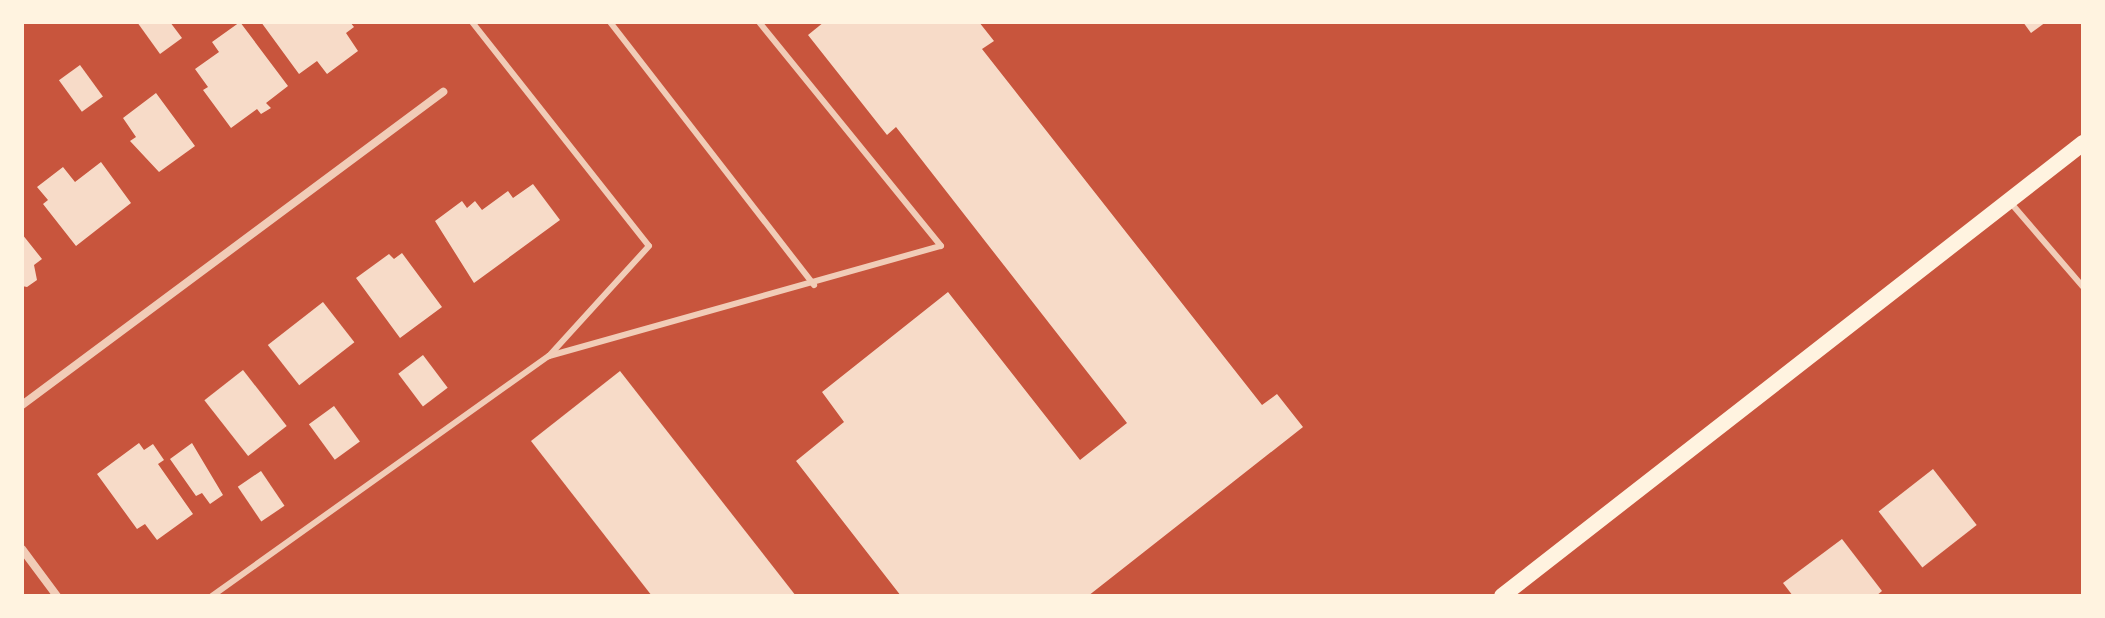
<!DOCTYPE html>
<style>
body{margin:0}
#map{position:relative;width:2105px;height:618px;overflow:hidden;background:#c8553d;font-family:Commissioner,sans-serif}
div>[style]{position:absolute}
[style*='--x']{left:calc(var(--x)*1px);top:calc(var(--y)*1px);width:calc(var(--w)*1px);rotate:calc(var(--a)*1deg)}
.building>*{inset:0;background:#f7dbc8;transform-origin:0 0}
.service>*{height:6px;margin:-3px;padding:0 3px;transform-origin:3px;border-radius:3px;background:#f1ccb7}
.minor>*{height:8px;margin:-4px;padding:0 4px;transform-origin:4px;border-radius:4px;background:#f1ccb7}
.secondary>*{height:16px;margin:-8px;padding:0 8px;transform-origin:8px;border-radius:8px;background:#fff3e0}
span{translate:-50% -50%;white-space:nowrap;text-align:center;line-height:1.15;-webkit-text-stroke:6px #fff3e0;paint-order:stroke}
.frame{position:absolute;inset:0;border:24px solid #fff3e0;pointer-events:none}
</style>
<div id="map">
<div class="building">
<div style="clip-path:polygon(137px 22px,170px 22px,182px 38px,160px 54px)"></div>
<div style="clip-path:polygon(240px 22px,288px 86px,266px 103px,271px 108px,261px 114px,257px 109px,231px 128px,203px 90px,208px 87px,195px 69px,219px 52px,212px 42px)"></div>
<div style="clip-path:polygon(261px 22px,350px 22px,354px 27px,346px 33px,358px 51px,327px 74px,317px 61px,299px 74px)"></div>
<div style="clip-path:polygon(824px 22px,979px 22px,994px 41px,982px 49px,1262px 405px,1277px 394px,1303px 427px,1088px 596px,901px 596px,796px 461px,844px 422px,822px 392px,948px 292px,1080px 460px,1127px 423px,896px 127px,887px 135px,808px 35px)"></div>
<div style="clip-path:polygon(2023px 22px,2046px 22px,2031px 33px)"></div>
<div style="left:80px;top:65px;width:39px;height:26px;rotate:54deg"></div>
<div style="clip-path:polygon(156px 93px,195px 146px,159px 172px,130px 141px,136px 137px,123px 118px)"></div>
<div style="clip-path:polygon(101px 162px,131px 203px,76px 246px,43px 204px,48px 200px,37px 187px,63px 167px,75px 182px)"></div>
<div style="clip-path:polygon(533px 184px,560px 220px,474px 283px,435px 221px,462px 201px,467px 208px,475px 201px,482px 210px,508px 191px,513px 198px)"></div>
<div style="clip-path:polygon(22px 234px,42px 259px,34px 265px,37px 280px,27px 287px,22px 286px)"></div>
<div style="clip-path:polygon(402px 253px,442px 307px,400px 338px,356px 278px,389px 254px,394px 259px)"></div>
<div style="left:323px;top:302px;width:51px;height:70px;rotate:52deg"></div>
<div style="left:423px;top:355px;width:41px;height:31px;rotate:53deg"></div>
<div style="left:243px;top:370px;width:71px;height:49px;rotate:52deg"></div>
<div style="clip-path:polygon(620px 371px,796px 596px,652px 596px,531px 441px)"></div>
<div style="left:334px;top:406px;width:44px;height:31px;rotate:54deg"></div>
<div style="clip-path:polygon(139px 443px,144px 450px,153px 444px,164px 460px,158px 464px,193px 514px,157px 540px,145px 524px,137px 529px,97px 474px)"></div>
<div style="clip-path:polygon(192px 443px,223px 495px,210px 504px,202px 493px,196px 496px,170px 459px)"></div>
<div style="left:1933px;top:469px;width:71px;height:69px;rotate:52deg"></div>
<div style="left:261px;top:471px;width:42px;height:28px;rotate:56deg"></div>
<div style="clip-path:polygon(1842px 539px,1882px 591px,1876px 596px,1793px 596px,1783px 583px)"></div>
</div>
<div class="service">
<div style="--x:472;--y:22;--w:285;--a:51.7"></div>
<div style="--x:649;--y:246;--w:149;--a:132.3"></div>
<div style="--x:549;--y:356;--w:407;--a:-15.7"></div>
<div style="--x:941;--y:246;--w:289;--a:-129.1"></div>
<div style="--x:610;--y:22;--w:333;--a:52.2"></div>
<div style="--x:2010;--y:202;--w:112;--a:49.3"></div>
<div style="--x:212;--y:596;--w:414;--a:-35.5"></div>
</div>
<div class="minor">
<div style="--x:22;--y:405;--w:525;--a:-36.63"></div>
<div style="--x:22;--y:549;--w:59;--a:53.3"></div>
</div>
<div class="secondary">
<div style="--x:1502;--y:596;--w:737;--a:-37.94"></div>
</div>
<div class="frame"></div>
</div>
